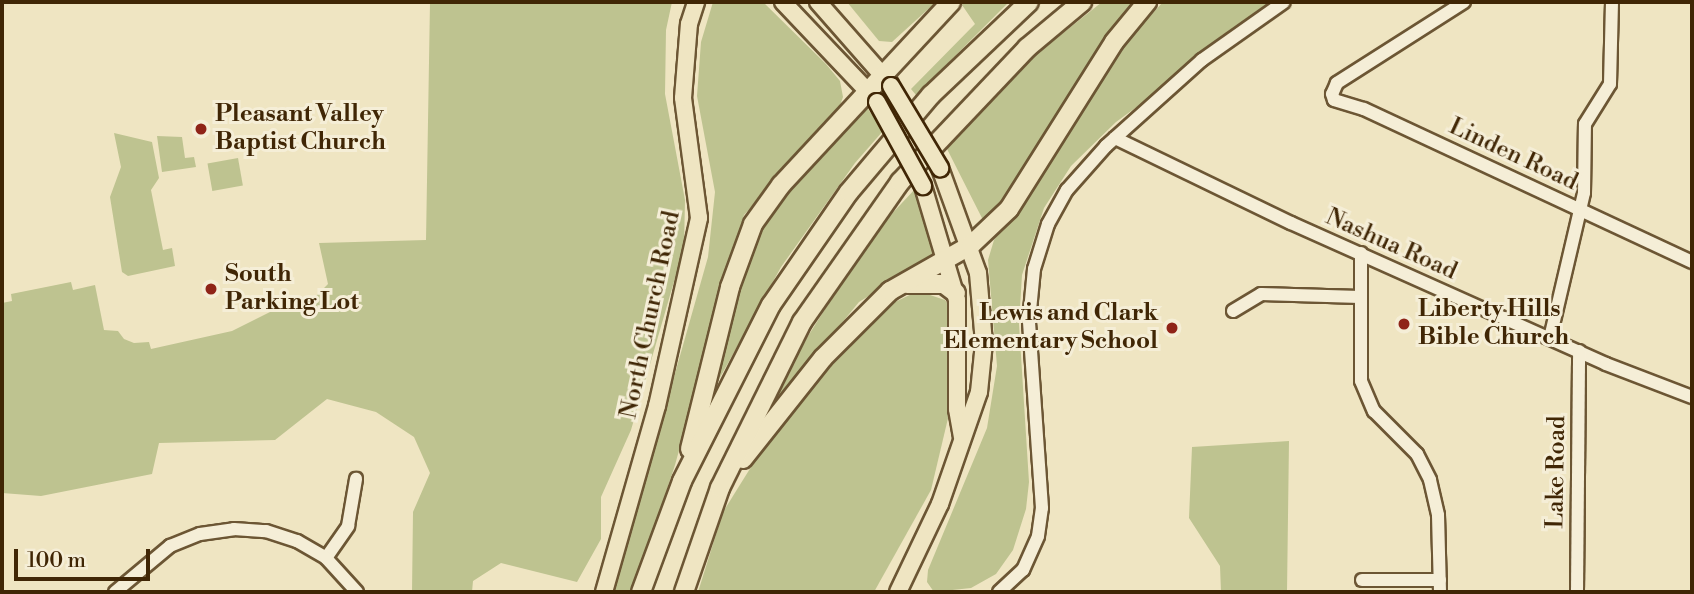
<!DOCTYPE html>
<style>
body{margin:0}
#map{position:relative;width:1694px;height:594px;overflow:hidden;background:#efe5c2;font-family:"Libre Bodoni",serif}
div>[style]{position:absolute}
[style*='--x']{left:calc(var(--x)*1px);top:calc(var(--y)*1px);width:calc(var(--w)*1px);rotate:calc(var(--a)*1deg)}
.green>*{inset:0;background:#bec390;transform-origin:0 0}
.roads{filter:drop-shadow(2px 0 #6c5634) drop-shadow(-2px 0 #6c5634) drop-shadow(0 2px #6c5634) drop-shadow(0 -2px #6c5634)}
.minor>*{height:12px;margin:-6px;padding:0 6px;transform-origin:6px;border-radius:6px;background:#f5eed7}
.major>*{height:16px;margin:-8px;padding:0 8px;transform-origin:8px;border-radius:8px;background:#efe5c2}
.highway>*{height:18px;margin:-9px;padding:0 9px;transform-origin:9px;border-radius:9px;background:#efe5c2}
.bridges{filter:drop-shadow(2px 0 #402605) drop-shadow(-2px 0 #402605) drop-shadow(0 2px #402605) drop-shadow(0 -2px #402605)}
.major-bridge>*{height:16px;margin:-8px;padding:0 8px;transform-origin:8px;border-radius:8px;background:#efe5c2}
.dots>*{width:19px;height:19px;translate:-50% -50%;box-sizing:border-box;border:4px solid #f5eed7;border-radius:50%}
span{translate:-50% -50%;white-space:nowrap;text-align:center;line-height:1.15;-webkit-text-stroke:6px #f5eed7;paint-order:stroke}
.poi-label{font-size:24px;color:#402605;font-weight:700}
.left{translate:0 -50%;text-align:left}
.right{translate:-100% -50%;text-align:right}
.street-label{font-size:24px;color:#402605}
.frame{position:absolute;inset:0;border:4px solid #402605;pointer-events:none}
.scale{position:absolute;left:14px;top:549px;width:136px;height:32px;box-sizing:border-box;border:4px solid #402605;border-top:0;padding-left:9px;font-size:21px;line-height:24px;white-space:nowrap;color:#402605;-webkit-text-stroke:5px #f5eed7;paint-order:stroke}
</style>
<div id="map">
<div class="green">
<div style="clip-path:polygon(430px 2px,672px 2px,666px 30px,665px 94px,685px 200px,684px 247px,631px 430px,601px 497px,601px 539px,577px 582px,501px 563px,473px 581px,472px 592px,412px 592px,413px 512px,430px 473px,414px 437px,376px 412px,327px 399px,275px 440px,159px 443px,152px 474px,41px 496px,2px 493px,2px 303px,12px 301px,11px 294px,71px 282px,73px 290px,95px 285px,104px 330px,118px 331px,124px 339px,134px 343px,149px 342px,151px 349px,232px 331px,270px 312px,302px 307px,302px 298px,316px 296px,328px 284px,319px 243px,426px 240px)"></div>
<div style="clip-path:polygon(713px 2px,763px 2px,826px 64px,840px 81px,843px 97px,838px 111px,744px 215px,675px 465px,633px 592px,613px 592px,708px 257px,715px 192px,697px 96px,701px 42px)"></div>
<div style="clip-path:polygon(847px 2px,936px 2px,892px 42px,879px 41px)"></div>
<div style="clip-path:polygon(965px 2px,1009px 2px,916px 95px,911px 89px,975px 24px,962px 5px)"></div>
<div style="clip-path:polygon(1102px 2px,1139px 2px,1089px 62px,1001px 207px,984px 222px,945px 145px,1038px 53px)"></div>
<div style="clip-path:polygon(1163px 2px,1281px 2px,1116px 122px,1071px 166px,1044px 208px,1022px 275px,1019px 324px,1029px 482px,1026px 509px,1013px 550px,996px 574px,971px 588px,934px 592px,927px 582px,928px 570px,987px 428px,997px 366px,988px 260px,994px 240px,1036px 186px,1127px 41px)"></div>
<div style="clip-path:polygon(868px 109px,883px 131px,855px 163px,781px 267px,717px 383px,729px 314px,753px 236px,784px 193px,862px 110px)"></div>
<div style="clip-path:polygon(114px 133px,152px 142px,159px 178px,151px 190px,163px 250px,172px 248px,175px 266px,128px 276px,122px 272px,110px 197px,121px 167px)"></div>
<div style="clip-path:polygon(157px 136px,182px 137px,185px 158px,194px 157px,196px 167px,162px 172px)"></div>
<div style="left:238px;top:158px;width:28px;height:31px;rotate:80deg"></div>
<div style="clip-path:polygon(915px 189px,936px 254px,859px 302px,765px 416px,787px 369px,873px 234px)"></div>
<div style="clip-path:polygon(918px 291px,945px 300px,951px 309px,949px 414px,931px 490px,874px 592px,698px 592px,723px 512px,766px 443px,841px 352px,893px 303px)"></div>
<div style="clip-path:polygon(1289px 441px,1287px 592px,1221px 592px,1220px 566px,1189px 518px,1192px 447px)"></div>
</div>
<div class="roads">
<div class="minor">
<div style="--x:1464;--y:2;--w:151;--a:147.5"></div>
<div style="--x:1337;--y:83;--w:12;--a:114"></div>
<div style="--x:1332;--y:94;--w:6;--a:72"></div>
<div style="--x:1334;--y:100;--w:31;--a:17"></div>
<div style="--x:1364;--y:109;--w:362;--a:25"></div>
<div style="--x:1115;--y:138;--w:195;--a:25.8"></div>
<div style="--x:1291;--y:223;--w:345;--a:24.1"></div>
<div style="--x:1606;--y:364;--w:92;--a:21"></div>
<div style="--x:1361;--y:253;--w:128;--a:90"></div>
<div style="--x:1361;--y:381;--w:33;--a:67"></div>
<div style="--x:1374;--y:411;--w:61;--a:45"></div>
<div style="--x:1417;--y:454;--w:29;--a:63"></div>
<div style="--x:1430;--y:480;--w:36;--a:77"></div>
<div style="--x:1438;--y:515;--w:77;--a:88.5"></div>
<div style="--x:1233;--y:311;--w:33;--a:-31"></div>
<div style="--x:1261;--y:294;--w:99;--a:1.7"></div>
<div style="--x:1550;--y:338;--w:149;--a:-76.8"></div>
<div style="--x:1584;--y:193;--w:69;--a:-89.2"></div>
<div style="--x:1585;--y:124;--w:47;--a:-58"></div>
<div style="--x:1610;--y:84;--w:82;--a:-88.6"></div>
<div style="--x:326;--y:558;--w:39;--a:-55"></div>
<div style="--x:348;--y:526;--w:48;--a:-80.3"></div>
<div style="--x:1362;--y:580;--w:78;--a:0"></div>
<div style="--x:115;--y:592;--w:72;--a:-39.9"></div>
<div style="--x:170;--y:546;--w:32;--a:-22"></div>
<div style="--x:200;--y:534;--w:34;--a:-8"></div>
<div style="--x:234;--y:529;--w:32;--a:4"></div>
<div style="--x:266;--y:531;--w:33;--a:18"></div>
<div style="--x:297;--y:541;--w:34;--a:30"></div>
<div style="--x:326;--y:558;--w:46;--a:47.6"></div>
<div style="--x:999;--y:592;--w:33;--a:-43"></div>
<div style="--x:1023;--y:570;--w:37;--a:-66"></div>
<div style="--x:1038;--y:536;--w:28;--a:-82"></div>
<div style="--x:1042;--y:508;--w:187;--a:-94"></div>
<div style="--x:1029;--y:321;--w:52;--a:-84.5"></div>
<div style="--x:1034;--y:269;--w:47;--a:-72.7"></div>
<div style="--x:1048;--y:224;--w:39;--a:-61"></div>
<div style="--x:1067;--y:190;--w:59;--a:-48.4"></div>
<div style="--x:1106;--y:146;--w:129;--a:-41.9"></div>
<div style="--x:1202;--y:60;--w:100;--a:-35.3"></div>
<div style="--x:1577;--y:592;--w:241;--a:-89.5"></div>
</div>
<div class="major">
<div style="--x:783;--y:2;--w:134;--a:46.5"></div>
<div style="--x:818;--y:2;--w:109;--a:48.7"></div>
<div style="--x:923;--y:186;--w:119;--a:73.4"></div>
<div style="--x:957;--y:300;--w:109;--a:90"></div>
<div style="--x:957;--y:409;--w:28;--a:80"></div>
<div style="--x:604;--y:592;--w:193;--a:-74.1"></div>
<div style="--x:657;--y:406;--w:193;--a:-77.4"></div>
<div style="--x:699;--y:218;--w:121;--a:-97.6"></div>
<div style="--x:683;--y:98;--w:74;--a:-85.4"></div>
<div style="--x:689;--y:24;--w:23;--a:-72"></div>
<div style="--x:898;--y:592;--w:98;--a:-64.5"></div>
<div style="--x:940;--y:504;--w:119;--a:-70.8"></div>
<div style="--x:979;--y:392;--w:49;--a:-84.2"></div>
<div style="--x:984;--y:343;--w:70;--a:-94.9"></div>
<div style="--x:978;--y:273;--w:112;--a:-109.9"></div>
</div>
<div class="highway">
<div style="--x:907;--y:284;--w:37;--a:0"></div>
<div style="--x:944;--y:284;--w:15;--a:37"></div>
<div style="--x:690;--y:449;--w:167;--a:-76.1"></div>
<div style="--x:730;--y:287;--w:67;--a:-69.9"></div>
<div style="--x:753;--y:224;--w:48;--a:-54.3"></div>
<div style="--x:781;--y:185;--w:250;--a:-47.1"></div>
<div style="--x:743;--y:459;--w:129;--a:-51.6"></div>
<div style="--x:823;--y:358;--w:95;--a:-45"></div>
<div style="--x:890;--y:291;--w:93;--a:-29.6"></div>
<div style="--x:971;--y:245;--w:52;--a:-43.5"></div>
<div style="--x:1009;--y:209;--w:197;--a:-57.8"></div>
<div style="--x:1114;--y:42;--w:52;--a:-50.5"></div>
<div style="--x:641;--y:592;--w:118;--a:-69.7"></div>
<div style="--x:682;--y:481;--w:197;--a:-63.2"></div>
<div style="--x:771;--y:305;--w:137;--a:-55.4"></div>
<div style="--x:849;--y:192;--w:127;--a:-49.8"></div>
<div style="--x:931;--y:95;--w:135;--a:-43.5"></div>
<div style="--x:684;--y:592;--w:110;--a:-70.9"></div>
<div style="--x:720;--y:488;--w:185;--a:-63.7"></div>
<div style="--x:802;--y:322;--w:171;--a:-55"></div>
<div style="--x:900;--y:182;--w:185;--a:-46.5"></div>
<div style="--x:1027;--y:48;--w:72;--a:-39.9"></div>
</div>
</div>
<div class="bridges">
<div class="major-bridge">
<div style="--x:891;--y:86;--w:96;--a:59.1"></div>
<div style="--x:877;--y:102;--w:96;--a:61.3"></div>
</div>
</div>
<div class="dots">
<div style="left:201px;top:129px;background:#8f2418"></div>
<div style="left:211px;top:289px;background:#8f2418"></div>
<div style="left:1404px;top:324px;background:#8f2418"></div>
<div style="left:1172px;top:328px;background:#8f2418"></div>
</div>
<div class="poi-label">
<span class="left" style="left:215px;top:129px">Pleasant Valley<br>Baptist Church</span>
<span class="left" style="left:225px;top:289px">South<br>Parking Lot</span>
<span class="left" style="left:1418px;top:324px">Liberty Hills<br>Bible Church</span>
<span class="right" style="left:1158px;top:328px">Lewis and Clark<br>Elementary School</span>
</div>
<div class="street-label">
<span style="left:1513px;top:155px;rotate:25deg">Linden Road</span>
<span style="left:1391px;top:245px;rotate:24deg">Nashua Road</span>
<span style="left:651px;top:315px;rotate:-78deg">North Church Road</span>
<span style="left:1557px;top:472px;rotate:-89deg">Lake Road</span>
</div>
<div class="frame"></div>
<div class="scale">100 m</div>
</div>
